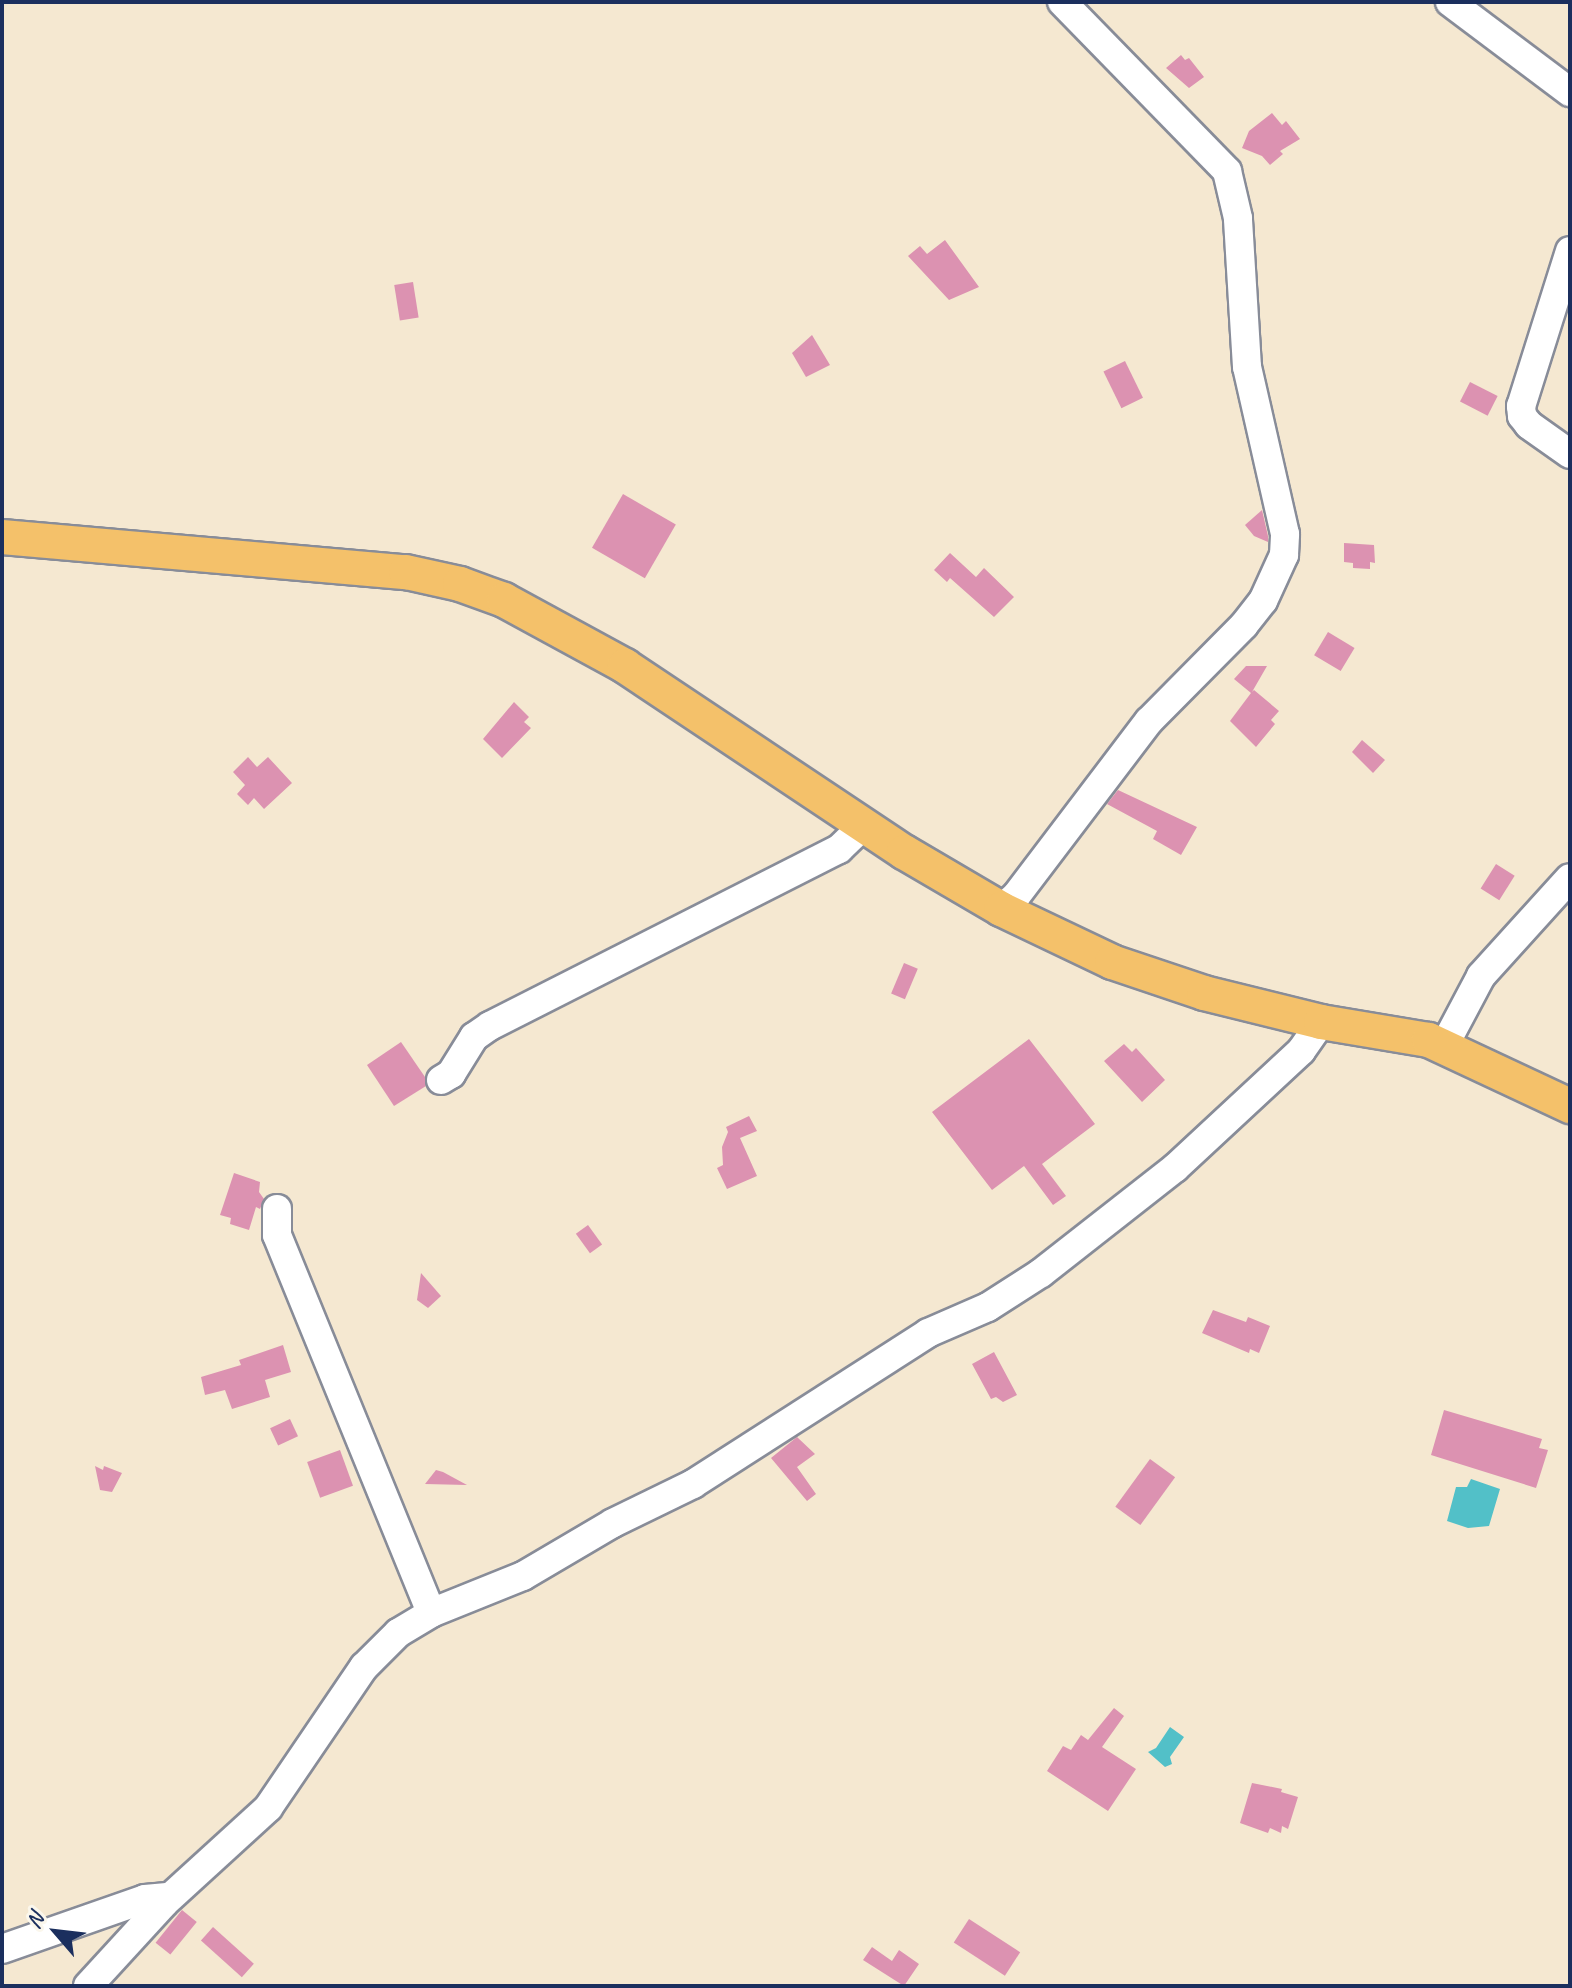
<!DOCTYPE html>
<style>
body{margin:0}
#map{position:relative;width:1572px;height:1988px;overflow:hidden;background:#f5e8d1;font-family:Caveat,sans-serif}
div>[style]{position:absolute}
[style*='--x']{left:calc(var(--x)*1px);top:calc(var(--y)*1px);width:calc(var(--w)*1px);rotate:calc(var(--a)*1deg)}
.water>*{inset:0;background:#52c0c8}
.building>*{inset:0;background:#dc92b1;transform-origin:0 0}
.roads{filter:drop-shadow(2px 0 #888c98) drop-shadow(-2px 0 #888c98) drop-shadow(0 2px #888c98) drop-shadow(0 -2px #888c98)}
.minor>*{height:28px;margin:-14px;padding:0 14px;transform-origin:14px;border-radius:14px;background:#fff}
.major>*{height:34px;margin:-17px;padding:0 17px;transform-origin:17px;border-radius:17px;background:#f4c16a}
span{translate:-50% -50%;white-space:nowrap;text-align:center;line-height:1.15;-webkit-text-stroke:7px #fbf7ec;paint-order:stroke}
.frame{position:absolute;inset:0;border:4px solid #1b2f5e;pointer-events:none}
.north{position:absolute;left:16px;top:1892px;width:80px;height:80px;-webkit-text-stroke:6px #fbf7ec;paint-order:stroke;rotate:298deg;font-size:22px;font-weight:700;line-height:32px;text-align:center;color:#1b2f5e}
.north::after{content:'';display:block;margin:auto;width:28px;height:36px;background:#1b2f5e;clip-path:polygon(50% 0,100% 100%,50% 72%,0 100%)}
</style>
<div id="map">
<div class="water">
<div style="clip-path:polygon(1471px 1479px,1500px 1489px,1489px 1526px,1468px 1528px,1447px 1521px,1456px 1487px,1467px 1487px)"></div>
<div style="clip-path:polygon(1170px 1727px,1184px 1737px,1170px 1757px,1172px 1764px,1165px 1767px,1148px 1752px,1156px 1748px)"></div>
</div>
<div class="building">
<div style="clip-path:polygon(1181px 55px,1185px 60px,1189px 58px,1204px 77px,1189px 88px,1166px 68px)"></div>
<div style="clip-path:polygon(1272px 113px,1282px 125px,1286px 121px,1300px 139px,1280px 151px,1283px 154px,1270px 165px,1262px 156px,1242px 148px,1249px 131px)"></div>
<div style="clip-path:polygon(945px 240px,979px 287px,949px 300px,908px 256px,920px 246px,927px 254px)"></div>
<div style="left:413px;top:282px;width:36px;height:19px;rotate:81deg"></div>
<div style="clip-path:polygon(812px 335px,830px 365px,806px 377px,792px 353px)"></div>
<div style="left:1125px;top:361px;width:41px;height:24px;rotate:64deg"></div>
<div style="left:1470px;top:382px;width:31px;height:22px;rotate:27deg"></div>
<div style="left:623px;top:494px;width:61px;height:62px;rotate:30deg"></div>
<div style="clip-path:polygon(1262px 510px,1268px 536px,1268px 542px,1254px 536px,1245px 525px)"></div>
<div style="clip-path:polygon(1344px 543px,1374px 545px,1375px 563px,1370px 562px,1370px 569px,1353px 568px,1353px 563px,1344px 562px)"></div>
<div style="clip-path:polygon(950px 553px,976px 577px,984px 568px,1014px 597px,994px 617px,950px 578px,947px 582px,934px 570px)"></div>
<div style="left:1328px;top:632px;width:31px;height:27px;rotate:31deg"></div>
<div style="clip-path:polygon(1246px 666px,1267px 666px,1252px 692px,1254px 690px,1279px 711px,1271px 720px,1275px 724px,1256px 747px,1230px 721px,1251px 693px,1234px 679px)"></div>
<div style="clip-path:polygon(514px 702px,529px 717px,524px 722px,531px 728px,502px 758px,483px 739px)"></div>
<div style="clip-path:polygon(1362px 740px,1385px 760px,1373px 773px,1352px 752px)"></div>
<div style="clip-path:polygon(248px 757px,257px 767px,268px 757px,292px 783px,264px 809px,254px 798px,248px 805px,237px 794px,245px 785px,233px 772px)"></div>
<div style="clip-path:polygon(1118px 790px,1197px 827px,1181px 855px,1153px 839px,1157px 831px,1107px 804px)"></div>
<div style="left:1496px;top:864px;width:22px;height:29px;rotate:32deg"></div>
<div style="left:904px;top:963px;width:15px;height:33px;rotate:23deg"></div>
<div style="clip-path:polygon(1029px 1039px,1095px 1124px,1042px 1164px,1066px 1196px,1053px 1205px,1024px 1166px,992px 1190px,932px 1112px)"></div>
<div style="clip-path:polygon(401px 1042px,425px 1077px,426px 1086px,394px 1106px,367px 1065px)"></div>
<div style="clip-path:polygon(1124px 1044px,1132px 1052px,1136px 1048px,1165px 1080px,1142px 1102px,1104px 1061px)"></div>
<div style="clip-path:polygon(749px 1116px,757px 1131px,740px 1138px,757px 1176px,727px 1189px,717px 1168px,723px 1165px,722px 1147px,728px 1132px,726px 1127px)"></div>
<div style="clip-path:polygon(234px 1173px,260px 1182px,259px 1192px,264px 1199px,260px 1209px,256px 1207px,249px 1230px,230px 1224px,231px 1218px,220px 1215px)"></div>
<div style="left:588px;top:1225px;width:24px;height:15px;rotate:54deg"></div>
<div style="clip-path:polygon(421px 1273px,441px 1296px,428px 1308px,417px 1300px)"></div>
<div style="clip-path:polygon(1213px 1310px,1246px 1322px,1248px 1317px,1270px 1326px,1259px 1353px,1250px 1349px,1249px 1353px,1202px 1333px)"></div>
<div style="clip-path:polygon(283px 1345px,291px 1372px,265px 1380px,270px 1397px,232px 1409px,225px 1390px,205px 1395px,201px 1377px,241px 1365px,239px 1360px)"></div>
<div style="clip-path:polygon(994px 1352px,1017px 1395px,1003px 1402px,996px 1397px,991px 1399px,972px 1364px)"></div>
<div style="clip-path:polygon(1444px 1410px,1542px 1439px,1539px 1448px,1548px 1450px,1536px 1488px,1431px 1455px)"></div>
<div style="left:290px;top:1419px;width:19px;height:22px;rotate:65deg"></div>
<div style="clip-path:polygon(797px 1437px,815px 1454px,797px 1467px,816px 1494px,807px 1501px,771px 1458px)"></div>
<div style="left:340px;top:1450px;width:38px;height:35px;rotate:70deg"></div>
<div style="left:1150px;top:1459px;width:31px;height:59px;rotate:36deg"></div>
<div style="clip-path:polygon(95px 1466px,103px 1470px,104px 1466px,122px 1473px,112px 1492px,100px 1490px)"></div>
<div style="clip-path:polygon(436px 1470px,443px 1472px,467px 1485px,425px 1484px)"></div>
<div style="clip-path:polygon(1114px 1708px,1124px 1716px,1102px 1747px,1136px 1769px,1108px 1811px,1047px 1771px,1063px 1746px,1071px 1750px,1081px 1735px,1088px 1740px)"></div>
<div style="clip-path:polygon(1252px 1783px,1282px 1789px,1281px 1792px,1298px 1797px,1288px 1829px,1282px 1826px,1281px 1833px,1270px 1828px,1268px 1833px,1240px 1823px)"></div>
<div style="left:182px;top:1910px;width:19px;height:42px;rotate:39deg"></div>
<div style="left:969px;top:1919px;width:61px;height:28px;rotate:33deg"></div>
<div style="left:213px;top:1927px;width:55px;height:18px;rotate:42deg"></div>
<div style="clip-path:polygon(872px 1947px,892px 1961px,899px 1950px,919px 1964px,904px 1986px,863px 1960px)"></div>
</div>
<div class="roads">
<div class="minor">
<div style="--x:1450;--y:2;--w:150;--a:36.9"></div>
<div style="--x:1570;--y:251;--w:163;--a:107.5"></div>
<div style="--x:1521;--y:406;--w:10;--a:84"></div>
<div style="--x:1522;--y:416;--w:11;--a:52"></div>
<div style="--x:1529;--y:425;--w:50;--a:35.3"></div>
<div style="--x:1001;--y:909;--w:20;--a:-41"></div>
<div style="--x:1016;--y:896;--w:220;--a:-52.8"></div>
<div style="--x:1149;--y:721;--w:135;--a:-45.3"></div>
<div style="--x:1244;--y:625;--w:31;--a:-52"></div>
<div style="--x:1263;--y:601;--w:51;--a:-65.5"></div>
<div style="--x:1284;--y:555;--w:21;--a:-87"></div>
<div style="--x:1285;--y:534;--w:171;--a:-102.8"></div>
<div style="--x:1247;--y:367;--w:149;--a:-93.5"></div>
<div style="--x:1238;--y:218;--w:48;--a:-103.2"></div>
<div style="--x:1227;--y:171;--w:236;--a:-134.3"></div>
<div style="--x:1444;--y:1046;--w:79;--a:-62.1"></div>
<div style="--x:1481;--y:976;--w:132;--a:-47.8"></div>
<div style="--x:441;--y:1080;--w:12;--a:-31"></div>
<div style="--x:451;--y:1074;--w:44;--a:-58.1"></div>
<div style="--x:474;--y:1037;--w:19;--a:-35"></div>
<div style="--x:490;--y:1026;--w:391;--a:-26.9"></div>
<div style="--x:839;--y:849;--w:33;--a:-44"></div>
<div style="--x:277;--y:1209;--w:26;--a:90"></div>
<div style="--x:277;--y:1235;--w:408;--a:67.8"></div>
<div style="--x:2;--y:1949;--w:151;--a:-19.3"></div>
<div style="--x:145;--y:1899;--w:25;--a:-5"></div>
<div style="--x:88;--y:1986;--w:113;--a:-47.5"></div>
<div style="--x:164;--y:1903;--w:141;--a:-42.4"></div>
<div style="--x:268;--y:1808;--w:171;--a:-55.8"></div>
<div style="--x:364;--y:1667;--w:48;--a:-45"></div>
<div style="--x:398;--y:1633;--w:39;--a:-31"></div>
<div style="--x:431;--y:1613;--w:99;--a:-21.9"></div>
<div style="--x:523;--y:1576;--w:104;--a:-30.5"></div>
<div style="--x:613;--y:1523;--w:89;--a:-26"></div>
<div style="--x:693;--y:1484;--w:279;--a:-32.7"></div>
<div style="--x:928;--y:1333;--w:65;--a:-23.4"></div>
<div style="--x:988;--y:1307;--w:63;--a:-32.7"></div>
<div style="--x:1041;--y:1273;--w:170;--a:-38.1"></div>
<div style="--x:1175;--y:1168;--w:172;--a:-42.9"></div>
<div style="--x:1301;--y:1051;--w:35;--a:-55"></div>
</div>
<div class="major">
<div style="--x:2;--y:537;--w:406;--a:5"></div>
<div style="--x:406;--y:572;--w:55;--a:12.5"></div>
<div style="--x:460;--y:584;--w:47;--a:20"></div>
<div style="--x:504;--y:600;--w:138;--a:28.6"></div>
<div style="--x:625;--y:666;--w:335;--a:33.7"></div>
<div style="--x:904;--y:852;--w:113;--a:30.4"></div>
<div style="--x:1001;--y:909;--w:123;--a:25.5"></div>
<div style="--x:1112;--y:962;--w:97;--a:18.6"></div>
<div style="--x:1204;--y:993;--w:121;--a:13.9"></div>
<div style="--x:1321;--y:1022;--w:109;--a:9.5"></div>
<div style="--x:1429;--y:1040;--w:156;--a:25.1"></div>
</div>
</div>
<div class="frame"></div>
<div class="north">N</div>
</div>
